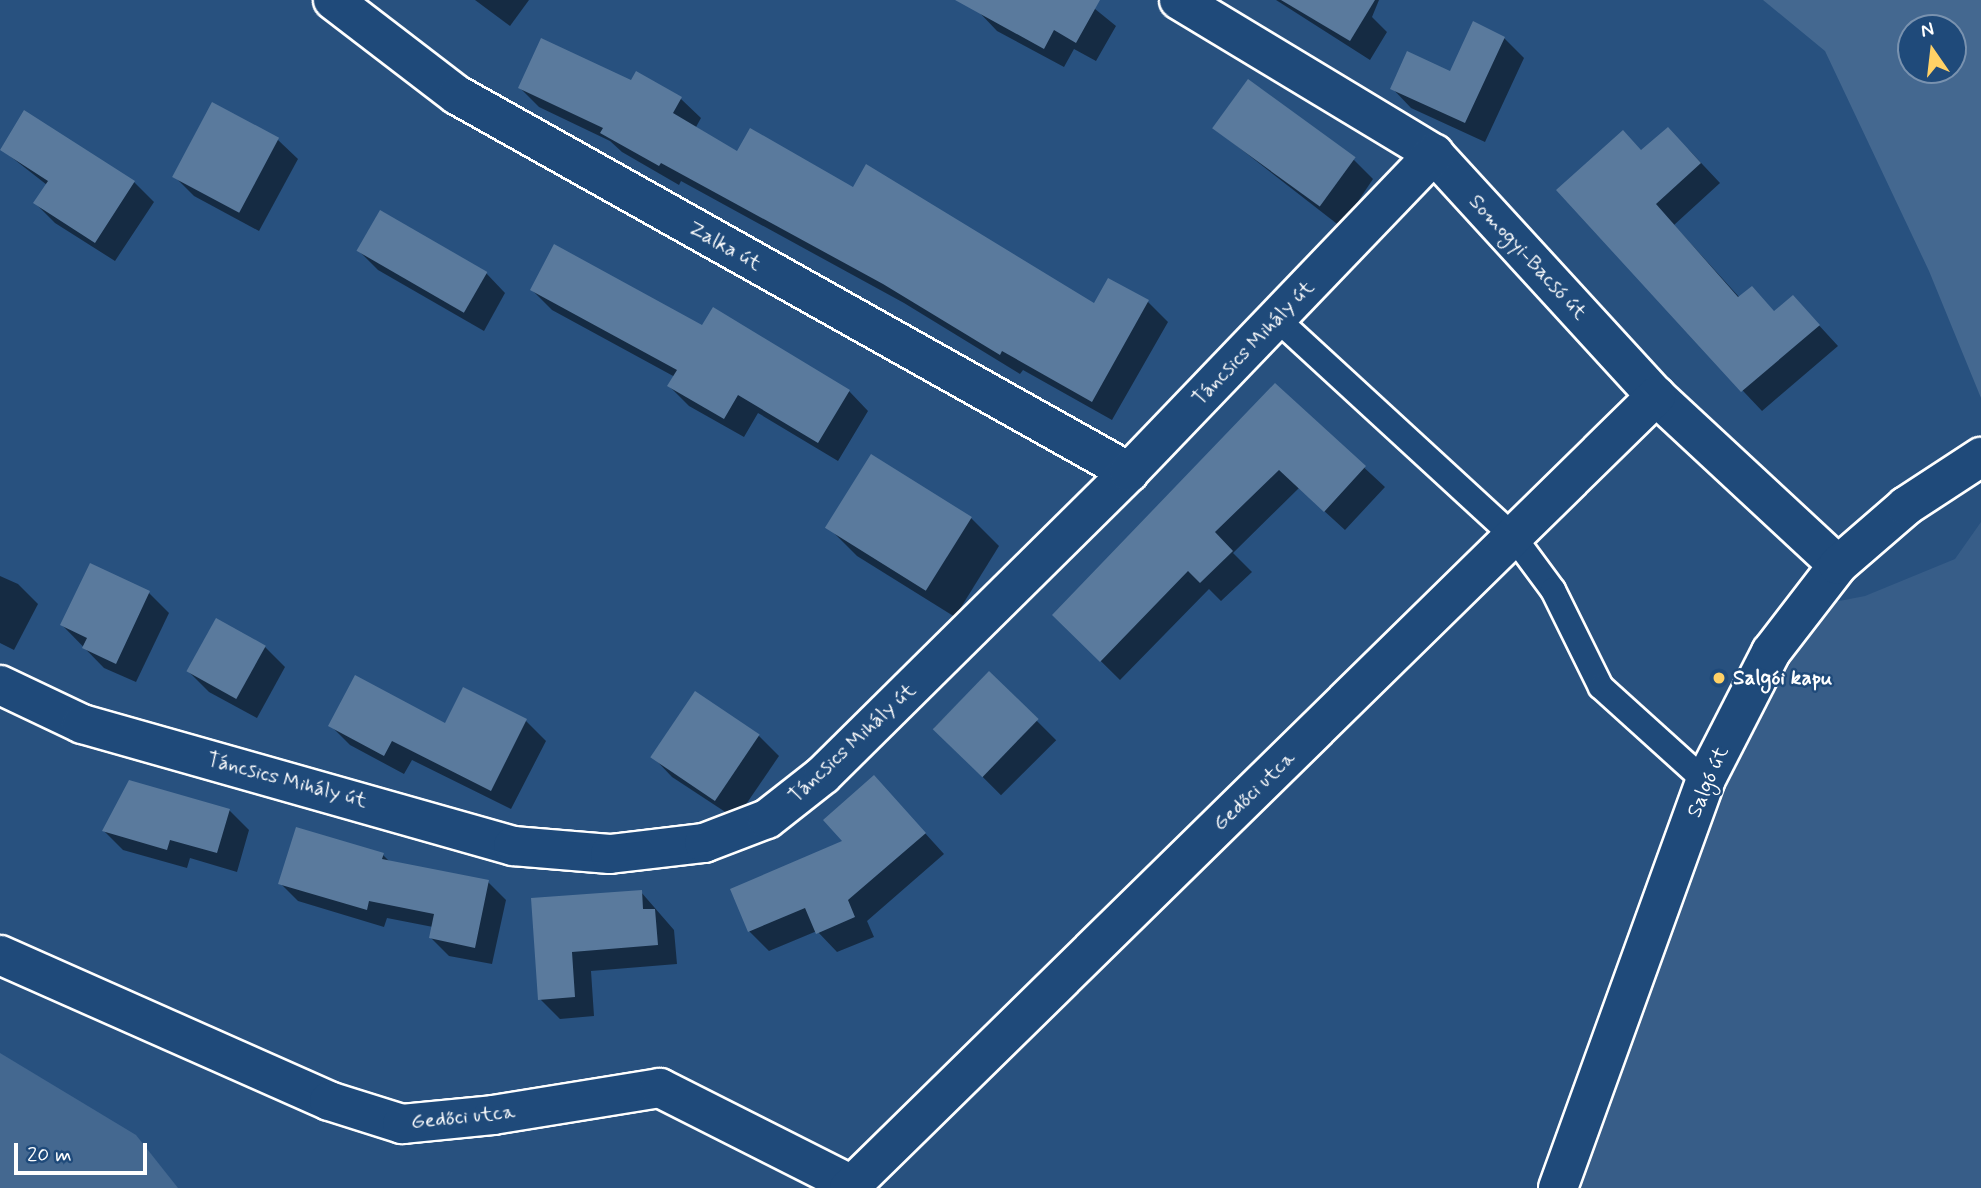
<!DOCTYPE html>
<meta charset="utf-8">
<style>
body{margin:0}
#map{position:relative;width:1981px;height:1188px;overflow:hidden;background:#28517f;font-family:Mynerve,sans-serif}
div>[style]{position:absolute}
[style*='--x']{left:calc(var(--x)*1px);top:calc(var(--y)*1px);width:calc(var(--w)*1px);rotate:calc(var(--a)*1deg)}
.built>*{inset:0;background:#375d88}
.green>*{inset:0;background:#446890}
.shadow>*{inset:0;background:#0007;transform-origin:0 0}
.building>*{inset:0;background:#5a7a9d;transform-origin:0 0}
.roads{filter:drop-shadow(2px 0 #fff) drop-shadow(-2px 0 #fff) drop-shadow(0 2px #fff) drop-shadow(0 -2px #fff)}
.service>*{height:24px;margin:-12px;padding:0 12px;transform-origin:12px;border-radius:12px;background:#1f4a7a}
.minor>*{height:38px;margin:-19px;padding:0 19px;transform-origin:19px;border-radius:19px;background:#1f4a7a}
.secondary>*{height:38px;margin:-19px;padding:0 19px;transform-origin:19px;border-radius:19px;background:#1f4a7a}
.dots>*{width:19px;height:19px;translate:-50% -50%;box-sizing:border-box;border:4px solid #1f4a7a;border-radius:50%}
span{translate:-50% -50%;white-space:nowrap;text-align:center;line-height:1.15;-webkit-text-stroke:5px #1f4a7a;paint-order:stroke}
.street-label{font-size:21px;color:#fff}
.poi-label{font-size:21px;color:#fff;font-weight:700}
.left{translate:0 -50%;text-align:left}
.north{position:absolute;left:1897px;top:14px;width:70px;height:70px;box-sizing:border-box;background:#1f4a7a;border:2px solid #7992af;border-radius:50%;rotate:346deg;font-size:19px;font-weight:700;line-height:28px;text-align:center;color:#fff}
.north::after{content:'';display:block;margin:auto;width:24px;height:32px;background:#ffd166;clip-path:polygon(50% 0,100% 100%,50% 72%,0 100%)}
.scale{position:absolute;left:14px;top:1143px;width:133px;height:32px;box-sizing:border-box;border:4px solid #fff;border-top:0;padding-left:9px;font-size:21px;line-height:24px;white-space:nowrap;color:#fff;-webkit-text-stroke:5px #1f4a7a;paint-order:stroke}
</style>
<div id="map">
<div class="built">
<div style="clip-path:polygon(1981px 522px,1981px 1188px,1575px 1188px,1695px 852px,1728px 778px,1809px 629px,1829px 603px,1865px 596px,1955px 559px)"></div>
</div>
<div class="green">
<div style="clip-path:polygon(evenodd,1763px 0,1981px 0,1981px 398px,1929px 271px,1825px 51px,1763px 0,1953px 28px,1953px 70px,1911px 70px,1911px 28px,1953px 28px)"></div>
<div style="clip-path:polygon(0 1053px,136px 1135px,178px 1188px,0 1188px)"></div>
</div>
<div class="shadow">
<div style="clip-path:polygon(475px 0,529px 0,510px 26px)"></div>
<div style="clip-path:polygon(984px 0,1084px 0,1116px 26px,1096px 61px,1074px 49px,1064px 67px,997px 31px,978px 11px)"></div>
<div style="clip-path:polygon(1276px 0,1379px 0,1372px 17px,1387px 32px,1370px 60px)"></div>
<div style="clip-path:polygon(1474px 24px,1504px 38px,1524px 58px,1485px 142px,1411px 108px,1392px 88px,1450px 73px)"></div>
<div style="clip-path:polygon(637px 73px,681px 99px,701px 118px,696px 127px,738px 154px,854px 189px,1095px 305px,1109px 280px,1148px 302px,1168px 322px,1112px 420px,1023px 370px,1020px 374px,904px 303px,681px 181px,679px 185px,622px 152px,610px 141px,539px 107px,520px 88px,631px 82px)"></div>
<div style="clip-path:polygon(213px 105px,278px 140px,298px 159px,259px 231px,194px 196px,174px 176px)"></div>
<div style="clip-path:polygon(25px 112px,134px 182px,154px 202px,115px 261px,55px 223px,35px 203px,47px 185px,1px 149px)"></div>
<div style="clip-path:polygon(1214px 128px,1354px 160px,1373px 179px,1341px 227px)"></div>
<div style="clip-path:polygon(1688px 149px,1720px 183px,1674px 225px,1740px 298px,1775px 312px,1793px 297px,1838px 346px,1762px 411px,1674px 318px,1642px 152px)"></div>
<div style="clip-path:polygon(359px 251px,486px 273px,505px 293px,484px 331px,378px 270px)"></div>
<div style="clip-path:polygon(532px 290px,703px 328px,849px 391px,868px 411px,838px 461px,758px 413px,744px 437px,689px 406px,669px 386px,675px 377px,552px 310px)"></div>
<div style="clip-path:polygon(1275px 385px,1385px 487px,1345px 530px,1299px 488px,1233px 553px,1252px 572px,1221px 601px,1209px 589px,1120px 680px,1054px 615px)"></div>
<div style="clip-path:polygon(970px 517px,999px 546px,955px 617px,857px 556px,828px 527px)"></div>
<div style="clip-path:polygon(90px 565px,149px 593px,169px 613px,136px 682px,104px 668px,62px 625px)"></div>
<div style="clip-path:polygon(0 576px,18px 584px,38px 604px,14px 650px,0 643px)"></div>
<div style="clip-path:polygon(265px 647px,285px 667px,257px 718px,209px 692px,189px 672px)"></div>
<div style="left:989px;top:673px;width:95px;height:78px;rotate:45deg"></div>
<div style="clip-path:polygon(463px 689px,526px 721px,546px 741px,511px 809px,412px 760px,404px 774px,350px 745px,330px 725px,446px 725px)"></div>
<div style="clip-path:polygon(759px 736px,779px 756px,736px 819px,672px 777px,653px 757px)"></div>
<div style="clip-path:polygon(874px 777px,944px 854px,867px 921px,874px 937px,837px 952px,817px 931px,769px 951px,749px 931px,845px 842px)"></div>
<div style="clip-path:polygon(229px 810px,249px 830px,237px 872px,190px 858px,187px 868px,123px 850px,104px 831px)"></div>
<div style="clip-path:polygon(383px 855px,391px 863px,488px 882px,506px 900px,492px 964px,449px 956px,431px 938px,433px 927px,387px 918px,384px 927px,298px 901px,280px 883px)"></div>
<div style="clip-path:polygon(641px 892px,674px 930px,677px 964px,591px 971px,594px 1016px,560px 1019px,540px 999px,532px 899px)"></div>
</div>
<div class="building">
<div style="clip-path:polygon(955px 0,1100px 0,1076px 43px,1054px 30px,1044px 49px)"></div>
<div style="clip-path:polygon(1281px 0,1375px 0,1350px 41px)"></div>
<div style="clip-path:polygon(1473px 21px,1505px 37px,1465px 123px,1390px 89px,1407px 51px,1450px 71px)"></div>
<div style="clip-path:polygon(541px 38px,631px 80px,636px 71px,682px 97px,673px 113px,737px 151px,750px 128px,853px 187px,866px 164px,1094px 303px,1108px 278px,1149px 300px,1092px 402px,1002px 351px,1000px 355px,883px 284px,661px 163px,659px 166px,600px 133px,603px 128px,518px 88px)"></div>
<div style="left:1248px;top:79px;width:133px;height:61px;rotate:36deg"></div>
<div style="left:212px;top:102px;width:76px;height:85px;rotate:28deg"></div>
<div style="clip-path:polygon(24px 110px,135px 181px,95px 243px,33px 203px,48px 181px,0 150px)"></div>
<div style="clip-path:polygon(1668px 127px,1701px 163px,1656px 204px,1738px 297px,1752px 286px,1774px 311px,1793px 295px,1820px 325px,1741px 392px,1556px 190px,1623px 130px,1641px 150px)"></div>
<div style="left:380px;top:210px;width:124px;height:47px;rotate:30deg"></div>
<div style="clip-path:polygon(554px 244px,702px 325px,713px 307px,850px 390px,818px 443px,738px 395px,724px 419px,667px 386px,677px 370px,530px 290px)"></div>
<div style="clip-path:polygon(1275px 383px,1366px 466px,1324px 512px,1279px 470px,1215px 532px,1233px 551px,1200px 583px,1188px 571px,1100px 662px,1052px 615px)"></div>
<div style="left:871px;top:454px;width:119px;height:87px;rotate:32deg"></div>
<div style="clip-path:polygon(90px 563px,150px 591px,116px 664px,82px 648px,87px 638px,60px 625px)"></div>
<div style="left:216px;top:618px;width:57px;height:61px;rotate:29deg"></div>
<div style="left:989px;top:671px;width:69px;height:81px;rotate:44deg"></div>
<div style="clip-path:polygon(355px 675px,445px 723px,463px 687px,527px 719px,491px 791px,392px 741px,384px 756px,328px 726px)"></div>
<div style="left:695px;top:691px;width:78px;height:80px;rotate:34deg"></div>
<div style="clip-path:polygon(874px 775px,926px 833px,848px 900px,855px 917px,816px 934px,805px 908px,748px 932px,730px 889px,842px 841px,823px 820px)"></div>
<div style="clip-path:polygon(129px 780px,230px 809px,217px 853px,170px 840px,167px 850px,102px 831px)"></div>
<div style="clip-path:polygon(296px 827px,384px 853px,382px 859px,489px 880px,475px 948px,429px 938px,434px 914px,369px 901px,367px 910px,278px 884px)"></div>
<div style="clip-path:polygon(642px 890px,643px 909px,655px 909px,658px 945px,572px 952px,575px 997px,538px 1000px,531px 898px)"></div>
</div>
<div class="roads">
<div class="service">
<div style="--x:1276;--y:318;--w:322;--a:42.6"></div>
<div style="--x:1513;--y:536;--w:67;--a:53.5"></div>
<div style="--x:1553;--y:590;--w:108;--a:63.7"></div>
<div style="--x:1601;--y:687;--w:140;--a:42.1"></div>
</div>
<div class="minor">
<div style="--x:333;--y:0;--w:156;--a:37.5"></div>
<div style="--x:457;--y:95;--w:771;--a:29.29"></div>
<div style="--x:1179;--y:0;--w:298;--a:31.1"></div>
<div style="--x:1434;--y:154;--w:328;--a:47.5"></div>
<div style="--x:1656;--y:396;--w:248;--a:42.9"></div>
<div style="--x:0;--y:685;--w:91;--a:25.4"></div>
<div style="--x:82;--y:724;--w:448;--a:15.8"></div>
<div style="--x:513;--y:846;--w:97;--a:4.7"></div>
<div style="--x:610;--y:854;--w:95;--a:-6.7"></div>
<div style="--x:704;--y:843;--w:67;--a:-20.9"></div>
<div style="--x:767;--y:819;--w:71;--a:-38.2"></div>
<div style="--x:823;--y:775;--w:431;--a:-44.7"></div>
<div style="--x:1129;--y:472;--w:441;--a:-46.2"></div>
<div style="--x:0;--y:955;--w:360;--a:23.9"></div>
<div style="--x:329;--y:1101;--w:77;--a:17.5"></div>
<div style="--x:402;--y:1124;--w:91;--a:-5.6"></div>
<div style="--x:493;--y:1115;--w:169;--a:-9.2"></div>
<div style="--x:660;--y:1088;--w:215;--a:26.8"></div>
<div style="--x:849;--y:1188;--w:1131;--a:-44.46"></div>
</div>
<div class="secondary">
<div style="--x:1558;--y:1188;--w:433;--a:-70.1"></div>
<div style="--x:1705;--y:781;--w:145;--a:-62.9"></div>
<div style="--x:1771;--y:652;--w:110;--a:-52.4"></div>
<div style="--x:1838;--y:565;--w:90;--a:-40.9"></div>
<div style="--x:1906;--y:506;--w:90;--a:-33.2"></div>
</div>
</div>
<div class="dots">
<div style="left:1719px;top:678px;background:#ffd166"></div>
</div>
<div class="street-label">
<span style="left:725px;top:246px;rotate:29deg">Zalka út</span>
<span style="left:1528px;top:257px;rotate:47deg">Somogyi-Bacsó út</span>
<span style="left:1253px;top:343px;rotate:-46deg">Táncsics Mihály út</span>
<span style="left:852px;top:743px;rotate:-43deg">Táncsics Mihály út</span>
<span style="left:287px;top:780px;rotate:15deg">Táncsics Mihály út</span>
<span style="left:1708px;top:782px;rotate:-67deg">Salgó út</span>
<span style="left:1254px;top:791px;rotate:-44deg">Gedőci utca</span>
<span style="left:463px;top:1117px;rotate:-6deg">Gedőci utca</span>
</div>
<div class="poi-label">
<span class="left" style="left:1733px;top:678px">Salgói kapu</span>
</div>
<div class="north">N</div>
<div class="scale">20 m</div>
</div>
